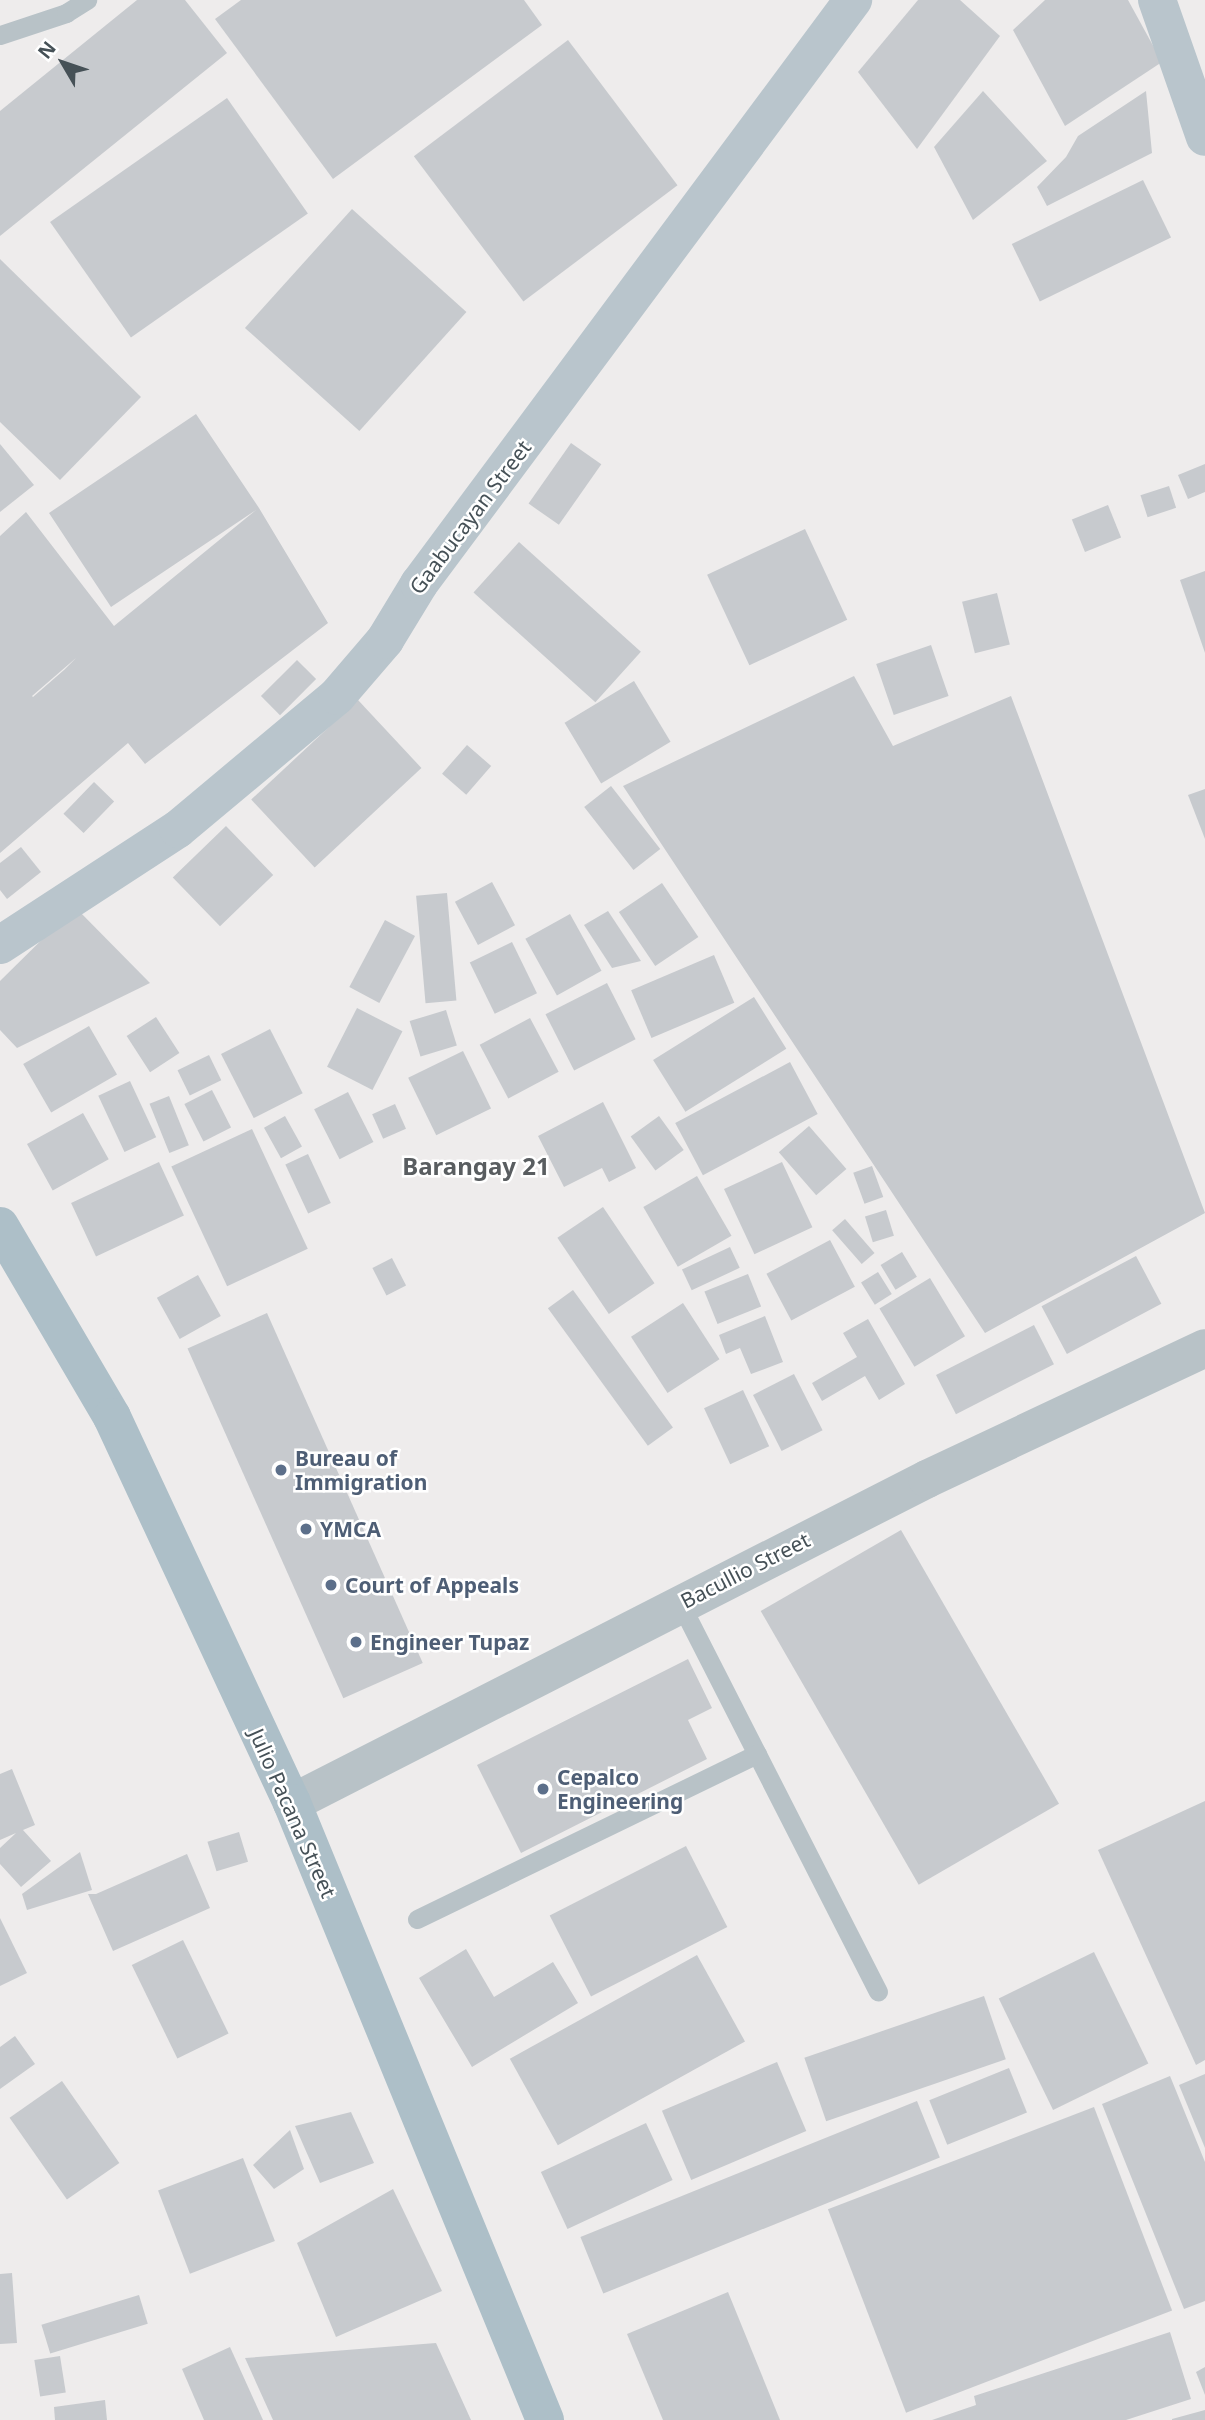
<!DOCTYPE html>
<style>
body{margin:0}
#map{position:relative;width:1205px;height:2420px;overflow:hidden;background:#eeecec;font-family:"Noto Sans",sans-serif}
div>[style]{position:absolute}
[style*='--x']{left:calc(var(--x)*1px);top:calc(var(--y)*1px);width:calc(var(--w)*1px);rotate:calc(var(--a)*1deg)}
.building>*{inset:0;background:#c7cace;transform-origin:0 0}
.service>*{height:19px;margin:-9.5px;padding:0 9.5px;transform-origin:9.5px;border-radius:9.5px;background:#b8c2c7}
.minor>*{height:38px;margin:-19px;padding:0 19px;transform-origin:19px;border-radius:19px;background:#b8c2c7}
.secondary>*{height:38px;margin:-19px;padding:0 19px;transform-origin:19px;border-radius:19px;background:#b9c5cc}
.primary>*{height:38px;margin:-19px;padding:0 19px;transform-origin:19px;border-radius:19px;background:#adbfc8}
.dots>*{width:19px;height:19px;translate:-50% -50%;box-sizing:border-box;border:4px solid #fff;border-radius:50%}
span{translate:-50% -50%;white-space:nowrap;text-align:center;line-height:1.15;-webkit-text-stroke:5px #fff;paint-order:stroke}
.street-label{font-size:21px;color:#465157}
.service-label{font-size:21px;color:#4e5e75;font-weight:700}
.left{translate:0 -50%;text-align:left}
.quarter-label{font-size:24px;color:#595d60;font-weight:700}
.north{position:absolute;left:28px;top:28px;width:70px;height:70px;-webkit-text-stroke:5px #fff;paint-order:stroke;rotate:309deg;font-size:19px;font-weight:700;line-height:28px;text-align:center;color:#465157}
.north::after{content:'';display:block;margin:auto;width:24px;height:32px;background:#465157;clip-path:polygon(50% 0,100% 100%,50% 72%,0 100%)}
</style>
<div id="map">
<div class="building">
<div style="clip-path:polygon(137px 0,185px 0,227px 53px,0 236px,0 111px)"></div>
<div style="clip-path:polygon(241px 0,524px 0,542px 25px,333px 179px,215px 19px)"></div>
<div style="clip-path:polygon(918px 0,960px 0,1000px 36px,917px 149px,858px 72px)"></div>
<div style="clip-path:polygon(1045px 0,1128px 0,1162px 62px,1065px 126px,1013px 30px)"></div>
<div style="left:568px;top:40px;width:182px;height:193px;rotate:53deg"></div>
<div style="clip-path:polygon(983px 91px,1047px 161px,973px 220px,934px 147px)"></div>
<div style="clip-path:polygon(1146px 91px,1152px 153px,1047px 206px,1037px 187px,1066px 157px,1078px 136px)"></div>
<div style="left:227px;top:98px;width:141px;height:216px;rotate:55deg"></div>
<div style="left:1143px;top:180px;width:64px;height:146px;rotate:64deg"></div>
<div style="left:352px;top:209px;width:154px;height:160px;rotate:42deg"></div>
<div style="clip-path:polygon(0 259px,141px 397px,60px 480px,0 422px)"></div>
<div style="clip-path:polygon(evenodd,196px 414px,259px 508px,328px 623px,145px 764px,128px 743px,0 853px,0 536px,26px 512px,114px 626px,256px 510px,111px 607px,49px 513px,196px 414px,76px 658px,64px 670px,33px 697px,32px 696px,76px 658px)"></div>
<div style="left:571px;top:443px;width:37px;height:74px;rotate:35deg"></div>
<div style="clip-path:polygon(0 444px,34px 485px,0 512px)"></div>
<div style="clip-path:polygon(1205px 464px,1205px 492px,1188px 499px,1178px 475px)"></div>
<div style="left:1169px;top:486px;width:23px;height:30px;rotate:72deg"></div>
<div style="left:1108px;top:505px;width:35px;height:39px;rotate:68deg"></div>
<div style="left:805px;top:529px;width:100px;height:108px;rotate:65deg"></div>
<div style="left:519px;top:542px;width:164px;height:68px;rotate:42deg"></div>
<div style="clip-path:polygon(1205px 571px,1205px 653px,1180px 580px)"></div>
<div style="left:997px;top:593px;width:53px;height:36px;rotate:76deg"></div>
<div style="left:931px;top:645px;width:54px;height:58px;rotate:71deg"></div>
<div style="left:297px;top:660px;width:27px;height:51px;rotate:45deg"></div>
<div style="clip-path:polygon(854px 676px,893px 746px,1011px 696px,1205px 1213px,985px 1333px,623px 786px)"></div>
<div style="left:634px;top:681px;width:71px;height:81px;rotate:59deg"></div>
<div style="left:358px;top:700px;width:93px;height:146px;rotate:47deg"></div>
<div style="left:467px;top:745px;width:32px;height:38px;rotate:41deg"></div>
<div style="left:94px;top:782px;width:28px;height:44px;rotate:44deg"></div>
<div style="left:611px;top:786px;width:80px;height:34px;rotate:52deg"></div>
<div style="clip-path:polygon(1205px 789px,1205px 839px,1188px 795px)"></div>
<div style="left:226px;top:826px;width:68px;height:74px;rotate:46deg"></div>
<div style="clip-path:polygon(21px 847px,41px 872px,7px 899px,0 890px,0 863px)"></div>
<div style="left:492px;top:882px;width:49px;height:42px;rotate:62deg"></div>
<div style="left:662px;top:883px;width:65px;height:52px;rotate:56deg"></div>
<div style="left:447px;top:893px;width:108px;height:31px;rotate:85deg"></div>
<div style="clip-path:polygon(75px 907px,150px 983px,17px 1048px,0 1030px,0 981px)"></div>
<div style="clip-path:polygon(608px 911px,641px 961px,612px 968px,584px 925px)"></div>
<div style="left:570px;top:914px;width:65px;height:51px;rotate:61deg"></div>
<div style="left:385px;top:920px;width:34px;height:76px;rotate:28deg"></div>
<div style="left:512px;top:942px;width:57px;height:47px;rotate:64deg"></div>
<div style="left:714px;top:955px;width:52px;height:90px;rotate:67deg"></div>
<div style="left:607px;top:983px;width:63px;height:69px;rotate:63deg"></div>
<div style="left:754px;top:997px;width:61px;height:119px;rotate:58deg"></div>
<div style="left:357px;top:1008px;width:51px;height:66px;rotate:27deg"></div>
<div style="left:446px;top:1010px;width:37px;height:38px;rotate:73deg"></div>
<div style="left:156px;top:1017px;width:43px;height:35px;rotate:57deg"></div>
<div style="left:530px;top:1018px;width:61px;height:57px;rotate:62deg"></div>
<div style="left:89px;top:1026px;width:56px;height:76px;rotate:60deg"></div>
<div style="left:270px;top:1029px;width:72px;height:55px;rotate:63deg"></div>
<div style="left:463px;top:1051px;width:64px;height:61px;rotate:64deg"></div>
<div style="left:209px;top:1055px;width:28px;height:35px;rotate:64deg"></div>
<div style="left:790px;top:1062px;width:59px;height:130px;rotate:62deg"></div>
<div style="left:130px;top:1081px;width:62px;height:35px;rotate:65deg"></div>
<div style="left:212px;top:1090px;width:42px;height:31px;rotate:63deg"></div>
<div style="left:348px;top:1092px;width:56px;height:38px;rotate:63deg"></div>
<div style="left:169px;top:1096px;width:53px;height:21px;rotate:68deg"></div>
<div style="clip-path:polygon(603px 1102px,636px 1168px,609px 1182px,602px 1168px,564px 1187px,538px 1136px)"></div>
<div style="left:395px;top:1104px;width:27px;height:25px;rotate:66deg"></div>
<div style="left:83px;top:1113px;width:53px;height:64px;rotate:61deg"></div>
<div style="left:285px;top:1116px;width:35px;height:24px;rotate:61deg"></div>
<div style="left:659px;top:1116px;width:42px;height:35px;rotate:54deg"></div>
<div style="left:809px;top:1126px;width:57px;height:40px;rotate:49deg"></div>
<div style="left:252px;top:1129px;width:132px;height:89px;rotate:65deg"></div>
<div style="left:308px;top:1154px;width:54px;height:25px;rotate:65deg"></div>
<div style="left:159px;top:1162px;width:59px;height:97px;rotate:65deg"></div>
<div style="left:782px;top:1162px;width:72px;height:64px;rotate:65deg"></div>
<div style="left:872px;top:1166px;width:33px;height:20px;rotate:70deg"></div>
<div style="left:697px;top:1176px;width:69px;height:62px;rotate:60deg"></div>
<div style="left:603px;top:1207px;width:92px;height:55px;rotate:56deg"></div>
<div style="left:886px;top:1210px;width:27px;height:22px;rotate:73deg"></div>
<div style="left:845px;top:1219px;width:45px;height:17px;rotate:49deg"></div>
<div style="left:830px;top:1240px;width:53px;height:72px;rotate:62deg"></div>
<div style="left:730px;top:1247px;width:23px;height:53px;rotate:65deg"></div>
<div style="left:902px;top:1252px;width:29px;height:25px;rotate:59deg"></div>
<div style="left:1136px;top:1256px;width:54px;height:107px;rotate:62deg"></div>
<div style="left:392px;top:1258px;width:31px;height:22px;rotate:63deg"></div>
<div style="left:878px;top:1272px;width:26px;height:20px;rotate:58deg"></div>
<div style="left:748px;top:1274px;width:35px;height:47px;rotate:68deg"></div>
<div style="left:198px;top:1275px;width:47px;height:47px;rotate:61deg"></div>
<div style="left:930px;top:1278px;width:68px;height:59px;rotate:59deg"></div>
<div style="left:573px;top:1290px;width:170px;height:31px;rotate:54deg"></div>
<div style="left:683px;top:1303px;width:67px;height:62px;rotate:57deg"></div>
<div style="left:267px;top:1313px;width:383px;height:87px;rotate:66deg"></div>
<div style="clip-path:polygon(765px 1316px,783px 1362px,751px 1374px,740px 1348px,726px 1354px,719px 1335px)"></div>
<div style="clip-path:polygon(868px 1319px,905px 1384px,879px 1400px,865px 1376px,822px 1401px,812px 1383px,857px 1357px,843px 1333px)"></div>
<div style="left:1034px;top:1325px;width:44px;height:110px;rotate:63deg"></div>
<div style="left:794px;top:1374px;width:63px;height:46px;rotate:63deg"></div>
<div style="left:743px;top:1390px;width:62px;height:43px;rotate:65deg"></div>
<div style="left:901px;top:1530px;width:316px;height:162px;rotate:60deg"></div>
<div style="clip-path:polygon(688px 1659px,712px 1708px,688px 1720px,707px 1759px,521px 1853px,477px 1765px)"></div>
<div style="clip-path:polygon(12px 1769px,35px 1825px,23px 1830px,51px 1861px,21px 1887px,0 1864px,0 1848px,16px 1833px,0 1840px,0 1774px)"></div>
<div style="clip-path:polygon(1205px 1801px,1205px 2060px,1196px 2065px,1098px 1850px)"></div>
<div style="left:239px;top:1832px;width:31px;height:33px;rotate:73deg"></div>
<div style="left:686px;top:1846px;width:91px;height:153px;rotate:63deg"></div>
<div style="clip-path:polygon(80px 1852px,92px 1890px,27px 1910px,22px 1894px)"></div>
<div style="clip-path:polygon(187px 1854px,210px 1908px,113px 1951px,88px 1894px,96px 1894px)"></div>
<div style="clip-path:polygon(0 1918px,27px 1973px,0 1986px)"></div>
<div style="left:183px;top:1940px;width:104px;height:57px;rotate:64deg"></div>
<div style="clip-path:polygon(466px 1949px,494px 1997px,553px 1962px,578px 2003px,472px 2067px,419px 1978px)"></div>
<div style="left:1094px;top:1952px;width:124px;height:106px;rotate:64deg"></div>
<div style="left:697px;top:1955px;width:99px;height:214px;rotate:61deg"></div>
<div style="left:984px;top:1996px;width:67px;height:190px;rotate:71deg"></div>
<div style="clip-path:polygon(15px 2036px,35px 2064px,0 2089px,0 2047px)"></div>
<div style="left:777px;top:2062px;width:75px;height:125px;rotate:67deg"></div>
<div style="left:1009px;top:2068px;width:48px;height:86px;rotate:68deg"></div>
<div style="clip-path:polygon(1205px 2074px,1205px 2148px,1179px 2085px)"></div>
<div style="clip-path:polygon(1170px 2076px,1205px 2162px,1205px 2301px,1184px 2309px,1102px 2104px)"></div>
<div style="left:62px;top:2081px;width:100px;height:64px;rotate:55deg"></div>
<div style="left:917px;top:2101px;width:61px;height:363px;rotate:68deg"></div>
<div style="left:1094px;top:2107px;width:218px;height:285px;rotate:69deg"></div>
<div style="clip-path:polygon(351px 2112px,374px 2163px,320px 2183px,295px 2126px)"></div>
<div style="left:646px;top:2123px;width:63px;height:116px;rotate:65deg"></div>
<div style="clip-path:polygon(290px 2130px,304px 2169px,274px 2189px,253px 2165px)"></div>
<div style="left:243px;top:2158px;width:89px;height:91px;rotate:69deg"></div>
<div style="clip-path:polygon(393px 2189px,442px 2291px,336px 2337px,297px 2243px)"></div>
<div style="clip-path:polygon(12px 2273px,17px 2343px,0 2344px,0 2274px)"></div>
<div style="clip-path:polygon(728px 2292px,780px 2420px,663px 2420px,627px 2334px)"></div>
<div style="left:139px;top:2295px;width:30px;height:102px;rotate:73deg"></div>
<div style="clip-path:polygon(1170px 2332px,1191px 2399px,1126px 2420px,932px 2420px,976px 2405px,974px 2396px)"></div>
<div style="clip-path:polygon(436px 2343px,471px 2420px,273px 2420px,245px 2358px)"></div>
<div style="clip-path:polygon(230px 2347px,263px 2420px,204px 2420px,182px 2369px)"></div>
<div style="left:60px;top:2356px;width:37px;height:26px;rotate:81deg"></div>
<div style="clip-path:polygon(1205px 2367px,1205px 2395px,1196px 2372px)"></div>
<div style="clip-path:polygon(105px 2400px,107px 2420px,55px 2420px,54px 2407px)"></div>
<div style="clip-path:polygon(1205px 2410px,1205px 2420px,1172px 2420px,1172px 2419px)"></div>
</div>
<div class="service">
<div style="--x:0;--y:35;--w:70;--a:-18.4"></div>
<div style="--x:66;--y:13;--w:25;--a:-32"></div>
<div style="--x:680;--y:1603;--w:436;--a:63"></div>
<div style="--x:417;--y:1919;--w:378;--a:-25.9"></div>
</div>
<div class="minor">
<div style="--x:292;--y:1803;--w:713;--a:-27.03"></div>
<div style="--x:927;--y:1479;--w:307;--a:-25.2"></div>
</div>
<div class="secondary">
<div style="--x:1157;--y:0;--w:145;--a:70.7"></div>
<div style="--x:0;--y:945;--w:212;--a:-33.1"></div>
<div style="--x:178;--y:829;--w:207;--a:-39.9"></div>
<div style="--x:337;--y:696;--w:74;--a:-49.4"></div>
<div style="--x:385;--y:640;--w:66;--a:-58.7"></div>
<div style="--x:419;--y:584;--w:728;--a:-53.38"></div>
</div>
<div class="primary">
<div style="--x:0;--y:1226;--w:221;--a:59.6"></div>
<div style="--x:112;--y:1417;--w:426;--a:65"></div>
<div style="--x:292;--y:1803;--w:667;--a:67.7"></div>
</div>
<div class="dots">
<div style="left:281px;top:1470px;background:#5c6f8a"></div>
<div style="left:306px;top:1529px;background:#5c6f8a"></div>
<div style="left:331px;top:1585px;background:#5c6f8a"></div>
<div style="left:356px;top:1642px;background:#5c6f8a"></div>
<div style="left:543px;top:1789px;background:#5c6f8a"></div>
</div>
<div class="street-label">
<span style="left:470px;top:517px;rotate:-53deg">Gaabucayan Street</span>
<span style="left:745px;top:1570px;rotate:-27deg">Bacullio Street</span>
<span style="left:293px;top:1813px;rotate:66deg">Julio Pacana Street</span>
</div>
<div class="service-label">
<span class="left" style="left:295px;top:1470px">Bureau of<br>Immigration</span>
<span class="left" style="left:320px;top:1529px">YMCA</span>
<span class="left" style="left:345px;top:1585px">Court of Appeals</span>
<span class="left" style="left:370px;top:1642px">Engineer Tupaz</span>
<span class="left" style="left:557px;top:1789px">Cepalco<br>Engineering</span>
</div>
<div class="quarter-label">
<span style="left:476px;top:1166px">Barangay 21</span>
</div>
<div class="north">N</div>
</div>
